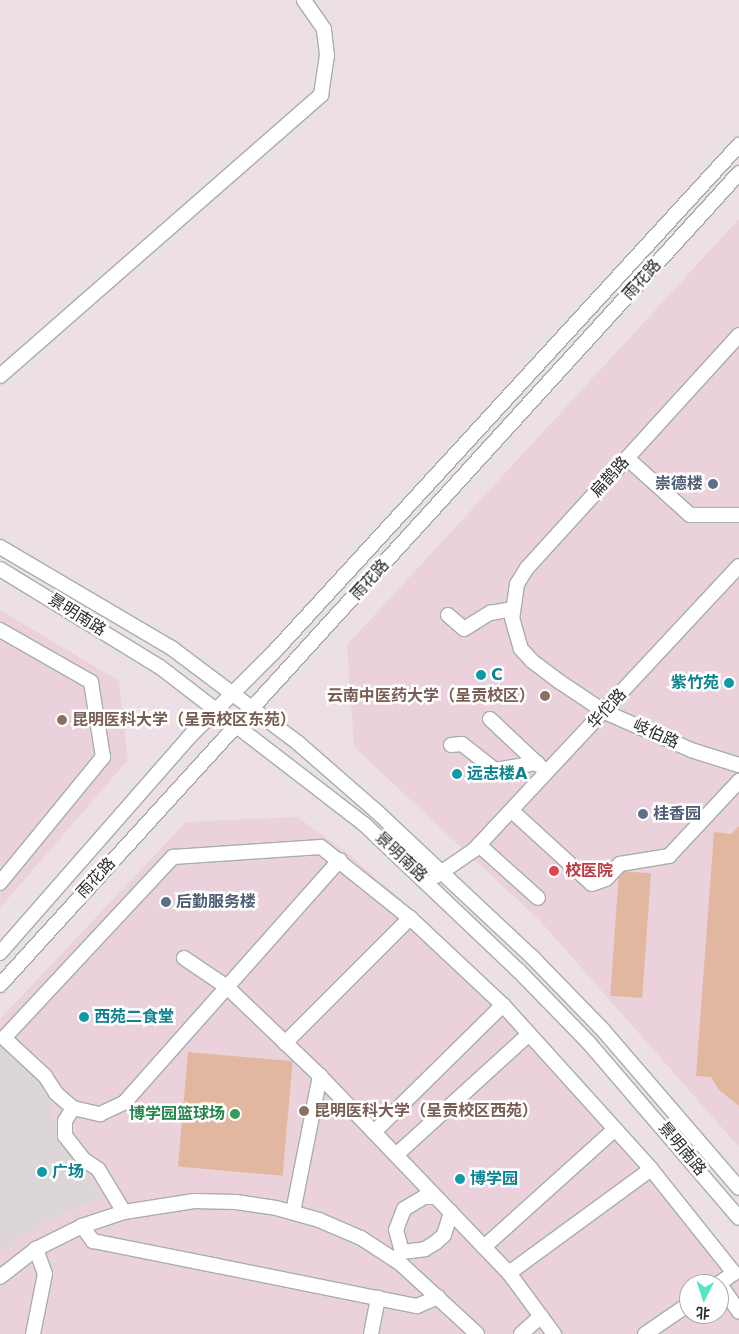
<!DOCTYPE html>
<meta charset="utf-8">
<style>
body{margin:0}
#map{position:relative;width:739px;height:1334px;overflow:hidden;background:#ece0e6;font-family:"DejaVu Sans","Noto Sans SC",sans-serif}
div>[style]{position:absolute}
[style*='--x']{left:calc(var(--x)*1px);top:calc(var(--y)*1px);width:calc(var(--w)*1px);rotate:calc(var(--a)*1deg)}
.education>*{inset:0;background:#ebd1db}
.pitch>*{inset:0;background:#e2b79f;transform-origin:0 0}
.plaza>*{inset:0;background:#dcd6d8}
.roads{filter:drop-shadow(1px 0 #a6afad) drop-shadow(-1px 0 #a6afad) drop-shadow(0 1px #a6afad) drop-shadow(0 -1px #a6afad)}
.minor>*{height:14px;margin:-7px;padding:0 7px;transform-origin:7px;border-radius:7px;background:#fff}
.dots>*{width:14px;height:14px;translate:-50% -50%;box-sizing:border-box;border:2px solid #fff;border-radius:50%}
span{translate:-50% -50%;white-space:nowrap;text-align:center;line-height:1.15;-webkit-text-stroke:5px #fff;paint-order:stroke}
.street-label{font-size:16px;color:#2c2c2c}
.service-label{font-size:16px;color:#4e5e75;font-weight:700}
.right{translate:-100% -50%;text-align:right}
.left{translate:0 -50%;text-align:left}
.culture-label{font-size:16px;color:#0d838f;font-weight:700}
.education-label{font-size:16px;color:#785e54;font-weight:700}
.health-label{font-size:16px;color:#be3a42;font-weight:700}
.leisure-label{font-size:16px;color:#27864d;font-weight:700}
.north{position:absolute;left:679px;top:1274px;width:50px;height:50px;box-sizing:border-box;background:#fff;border:1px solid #ababab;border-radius:50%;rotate:184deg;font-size:14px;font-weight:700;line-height:20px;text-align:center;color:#2c2c2c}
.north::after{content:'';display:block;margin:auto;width:18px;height:22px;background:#51e7c1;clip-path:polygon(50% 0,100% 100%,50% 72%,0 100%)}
</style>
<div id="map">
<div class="education">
<div style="clip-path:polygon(739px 219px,739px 1147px,540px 921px,354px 747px,347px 645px)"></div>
<div style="clip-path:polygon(0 610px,119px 681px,128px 760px,0 908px)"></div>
<div style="clip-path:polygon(evenodd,297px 817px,346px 852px,397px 896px,496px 992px,651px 1157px,739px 1273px,739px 1334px,0 1334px,0 1019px,186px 822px,297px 817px,689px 1284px,719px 1284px,719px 1314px,689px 1314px,689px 1284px)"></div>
</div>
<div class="pitch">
<div style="clip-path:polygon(739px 826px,739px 1106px,719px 1090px,711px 1077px,696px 1076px,714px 832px,731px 834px)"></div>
<div style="left:619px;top:871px;width:32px;height:125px;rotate:4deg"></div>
<div style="left:188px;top:1052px;width:105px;height:115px;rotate:5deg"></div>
</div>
<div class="plaza">
<div style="clip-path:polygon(0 1044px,49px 1090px,51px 1114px,101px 1197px,39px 1224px,0 1253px)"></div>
</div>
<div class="roads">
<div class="minor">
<div style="--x:739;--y:335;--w:315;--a:132.3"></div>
<div style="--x:527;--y:568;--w:19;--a:122"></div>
<div style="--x:517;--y:584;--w:34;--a:98"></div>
<div style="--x:512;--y:618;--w:32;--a:74"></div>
<div style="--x:521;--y:649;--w:16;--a:47"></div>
<div style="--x:532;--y:661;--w:35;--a:37"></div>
<div style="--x:560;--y:682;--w:54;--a:33.7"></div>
<div style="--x:605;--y:712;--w:94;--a:23.8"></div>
<div style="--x:691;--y:750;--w:50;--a:17.4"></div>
<div style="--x:0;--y:376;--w:427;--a:-41.2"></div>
<div style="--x:321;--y:95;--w:40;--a:-81.5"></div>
<div style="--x:327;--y:55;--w:26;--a:-97"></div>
<div style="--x:324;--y:29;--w:35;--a:-125"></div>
<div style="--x:627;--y:458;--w:85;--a:42.1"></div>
<div style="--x:690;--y:515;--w:49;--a:0"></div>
<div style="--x:0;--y:547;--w:201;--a:30.5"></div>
<div style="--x:173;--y:649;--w:156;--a:36.9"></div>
<div style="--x:298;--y:743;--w:103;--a:41.1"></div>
<div style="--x:376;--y:811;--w:214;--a:43.1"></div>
<div style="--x:532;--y:957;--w:102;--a:45.8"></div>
<div style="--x:603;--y:1030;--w:208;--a:49.3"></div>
<div style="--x:0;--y:569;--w:188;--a:31.5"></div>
<div style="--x:160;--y:667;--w:259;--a:37.6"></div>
<div style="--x:365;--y:825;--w:211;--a:43.5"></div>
<div style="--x:518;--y:970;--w:102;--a:45.8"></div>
<div style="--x:589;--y:1043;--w:230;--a:49.4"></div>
<div style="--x:448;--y:615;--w:21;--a:41"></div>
<div style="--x:464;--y:629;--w:31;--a:-32"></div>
<div style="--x:490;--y:613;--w:23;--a:-10"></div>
<div style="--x:0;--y:630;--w:105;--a:29.7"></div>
<div style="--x:91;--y:682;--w:76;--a:80.9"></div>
<div style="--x:103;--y:757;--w:163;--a:129.3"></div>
<div style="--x:490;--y:719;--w:70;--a:43.3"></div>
<div style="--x:451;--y:745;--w:11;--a:-5"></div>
<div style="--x:462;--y:744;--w:42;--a:38.2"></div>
<div style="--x:495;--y:770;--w:43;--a:-9.5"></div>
<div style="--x:512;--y:811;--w:108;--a:42.4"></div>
<div style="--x:592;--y:884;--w:15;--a:-20"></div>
<div style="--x:606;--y:879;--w:21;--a:-47"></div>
<div style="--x:620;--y:864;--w:50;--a:-9.3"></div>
<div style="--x:669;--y:856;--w:103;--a:-47"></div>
<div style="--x:479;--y:845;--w:79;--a:41.9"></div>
<div style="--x:436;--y:876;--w:46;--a:-34.4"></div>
<div style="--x:474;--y:850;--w:388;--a:-47"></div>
<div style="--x:0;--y:953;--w:291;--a:-48.8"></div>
<div style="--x:192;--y:734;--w:117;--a:-45"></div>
<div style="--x:275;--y:651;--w:687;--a:-47.48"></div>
<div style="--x:184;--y:958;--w:52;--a:34"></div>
<div style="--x:227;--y:987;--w:129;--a:43.7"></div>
<div style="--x:320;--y:1076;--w:273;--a:46.2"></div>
<div style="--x:509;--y:1273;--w:76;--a:53.6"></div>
<div style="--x:0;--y:985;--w:1098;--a:-47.69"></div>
<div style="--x:285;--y:1043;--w:177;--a:-45"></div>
<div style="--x:73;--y:1108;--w:28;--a:13"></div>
<div style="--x:100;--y:1114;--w:26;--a:-25"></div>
<div style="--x:124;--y:1103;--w:325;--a:-48.4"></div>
<div style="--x:374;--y:1132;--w:181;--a:-44.6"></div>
<div style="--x:396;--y:1155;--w:180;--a:-42.3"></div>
<div style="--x:124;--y:1212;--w:50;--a:-121.2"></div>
<div style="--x:98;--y:1169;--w:17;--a:-147"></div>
<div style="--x:84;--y:1160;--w:31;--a:-128"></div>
<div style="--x:65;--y:1136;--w:15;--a:-90"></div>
<div style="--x:65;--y:1121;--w:15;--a:-58"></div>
<div style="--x:73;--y:1108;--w:23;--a:-139"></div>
<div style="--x:56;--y:1093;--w:20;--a:-123"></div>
<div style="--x:45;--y:1076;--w:56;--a:-137.2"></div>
<div style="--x:4;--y:1038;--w:248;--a:-47"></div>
<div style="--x:173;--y:857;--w:148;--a:-3.9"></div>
<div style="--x:321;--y:847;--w:114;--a:38.6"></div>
<div style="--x:410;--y:918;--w:127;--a:43.1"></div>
<div style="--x:503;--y:1005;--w:221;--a:47.9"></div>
<div style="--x:651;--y:1169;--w:133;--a:51.4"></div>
<div style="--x:734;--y:1273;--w:19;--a:145"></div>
<div style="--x:293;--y:1212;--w:139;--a:-78.8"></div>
<div style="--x:82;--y:1226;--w:19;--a:54"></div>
<div style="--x:93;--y:1241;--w:127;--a:11.3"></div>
<div style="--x:218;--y:1266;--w:203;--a:11.4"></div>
<div style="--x:417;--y:1306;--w:23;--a:-23"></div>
<div style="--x:484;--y:1247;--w:176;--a:-42"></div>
<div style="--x:402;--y:1252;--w:23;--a:-7"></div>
<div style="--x:425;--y:1249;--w:12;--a:-31"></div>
<div style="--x:435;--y:1243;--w:12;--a:-42"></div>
<div style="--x:444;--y:1235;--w:24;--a:-73"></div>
<div style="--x:396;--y:1260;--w:10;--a:-53"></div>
<div style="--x:402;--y:1252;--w:23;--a:-105"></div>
<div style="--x:396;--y:1230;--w:22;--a:-69"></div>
<div style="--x:404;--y:1209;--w:23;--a:-31"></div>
<div style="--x:424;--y:1197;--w:11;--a:0"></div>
<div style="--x:509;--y:1273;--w:176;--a:-36.2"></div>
<div style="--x:0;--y:1277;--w:46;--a:-37.9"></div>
<div style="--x:36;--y:1249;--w:51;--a:-26.6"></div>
<div style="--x:82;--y:1226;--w:44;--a:-18.4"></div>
<div style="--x:124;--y:1212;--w:71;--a:-8.9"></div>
<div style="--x:194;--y:1201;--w:42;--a:1.4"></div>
<div style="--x:236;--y:1202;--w:40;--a:8.5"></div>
<div style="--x:276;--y:1208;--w:45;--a:15.6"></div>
<div style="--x:319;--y:1220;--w:46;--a:23.2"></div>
<div style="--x:361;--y:1238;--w:48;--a:33"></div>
<div style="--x:401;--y:1264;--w:103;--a:42.6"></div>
<div style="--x:719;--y:1283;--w:35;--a:55"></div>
<div style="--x:33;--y:1334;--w:61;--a:-78.7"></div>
<div style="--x:45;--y:1274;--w:27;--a:-110"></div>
<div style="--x:371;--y:1334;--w:37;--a:-79"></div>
<div style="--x:521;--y:1334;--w:27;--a:-42"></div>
<div style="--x:645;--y:1334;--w:53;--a:-34.3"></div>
</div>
</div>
<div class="dots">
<div style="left:713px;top:484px;background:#5c6f8a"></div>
<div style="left:481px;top:675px;background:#0f9aa8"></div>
<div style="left:729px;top:683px;background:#0f9aa8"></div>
<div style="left:545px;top:696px;background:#8d6e63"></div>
<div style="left:62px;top:720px;background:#8d6e63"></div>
<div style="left:457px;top:774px;background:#0f9aa8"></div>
<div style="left:643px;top:814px;background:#5c6f8a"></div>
<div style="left:554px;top:871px;background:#e0444e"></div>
<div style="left:166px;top:902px;background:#5c6f8a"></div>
<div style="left:84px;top:1017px;background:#0f9aa8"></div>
<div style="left:304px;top:1111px;background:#8d6e63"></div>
<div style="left:235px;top:1114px;background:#2e9e5b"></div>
<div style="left:42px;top:1172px;background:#0f9aa8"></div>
<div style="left:460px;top:1179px;background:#0f9aa8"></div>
</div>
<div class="street-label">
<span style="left:642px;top:280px;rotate:-48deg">雨花路</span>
<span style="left:610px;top:477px;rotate:-48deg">扁鹊路</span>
<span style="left:370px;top:580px;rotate:-48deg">雨花路</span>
<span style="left:77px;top:615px;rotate:32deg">景明南路</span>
<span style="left:607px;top:709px;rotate:-47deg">华佗路</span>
<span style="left:656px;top:734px;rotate:24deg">岐伯路</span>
<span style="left:401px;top:857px;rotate:43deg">景明南路</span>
<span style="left:96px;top:878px;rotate:-47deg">雨花路</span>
<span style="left:682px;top:1149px;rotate:50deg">景明南路</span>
</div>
<div class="service-label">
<span class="right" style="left:703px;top:484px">崇德楼</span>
<span class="left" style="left:653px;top:814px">桂香园</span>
<span class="left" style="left:176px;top:902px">后勤服务楼</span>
</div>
<div class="culture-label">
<span class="left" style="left:491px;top:675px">C</span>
<span class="right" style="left:719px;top:683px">紫竹苑</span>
<span class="left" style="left:467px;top:774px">远志楼A</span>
<span class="left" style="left:94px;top:1017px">西苑二食堂</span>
<span class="left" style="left:52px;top:1172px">广场</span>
<span class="left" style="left:470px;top:1179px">博学园</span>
</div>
<div class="education-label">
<span class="right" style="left:535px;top:696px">云南中医药大学（呈贡校区）</span>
<span class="left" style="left:72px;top:720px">昆明医科大学（呈贡校区东苑）</span>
<span class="left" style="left:314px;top:1111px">昆明医科大学（呈贡校区西苑）</span>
</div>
<div class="health-label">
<span class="left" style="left:565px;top:871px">校医院</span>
</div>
<div class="leisure-label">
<span class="right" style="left:225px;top:1114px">博学园篮球场</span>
</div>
<div class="north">北</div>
</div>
